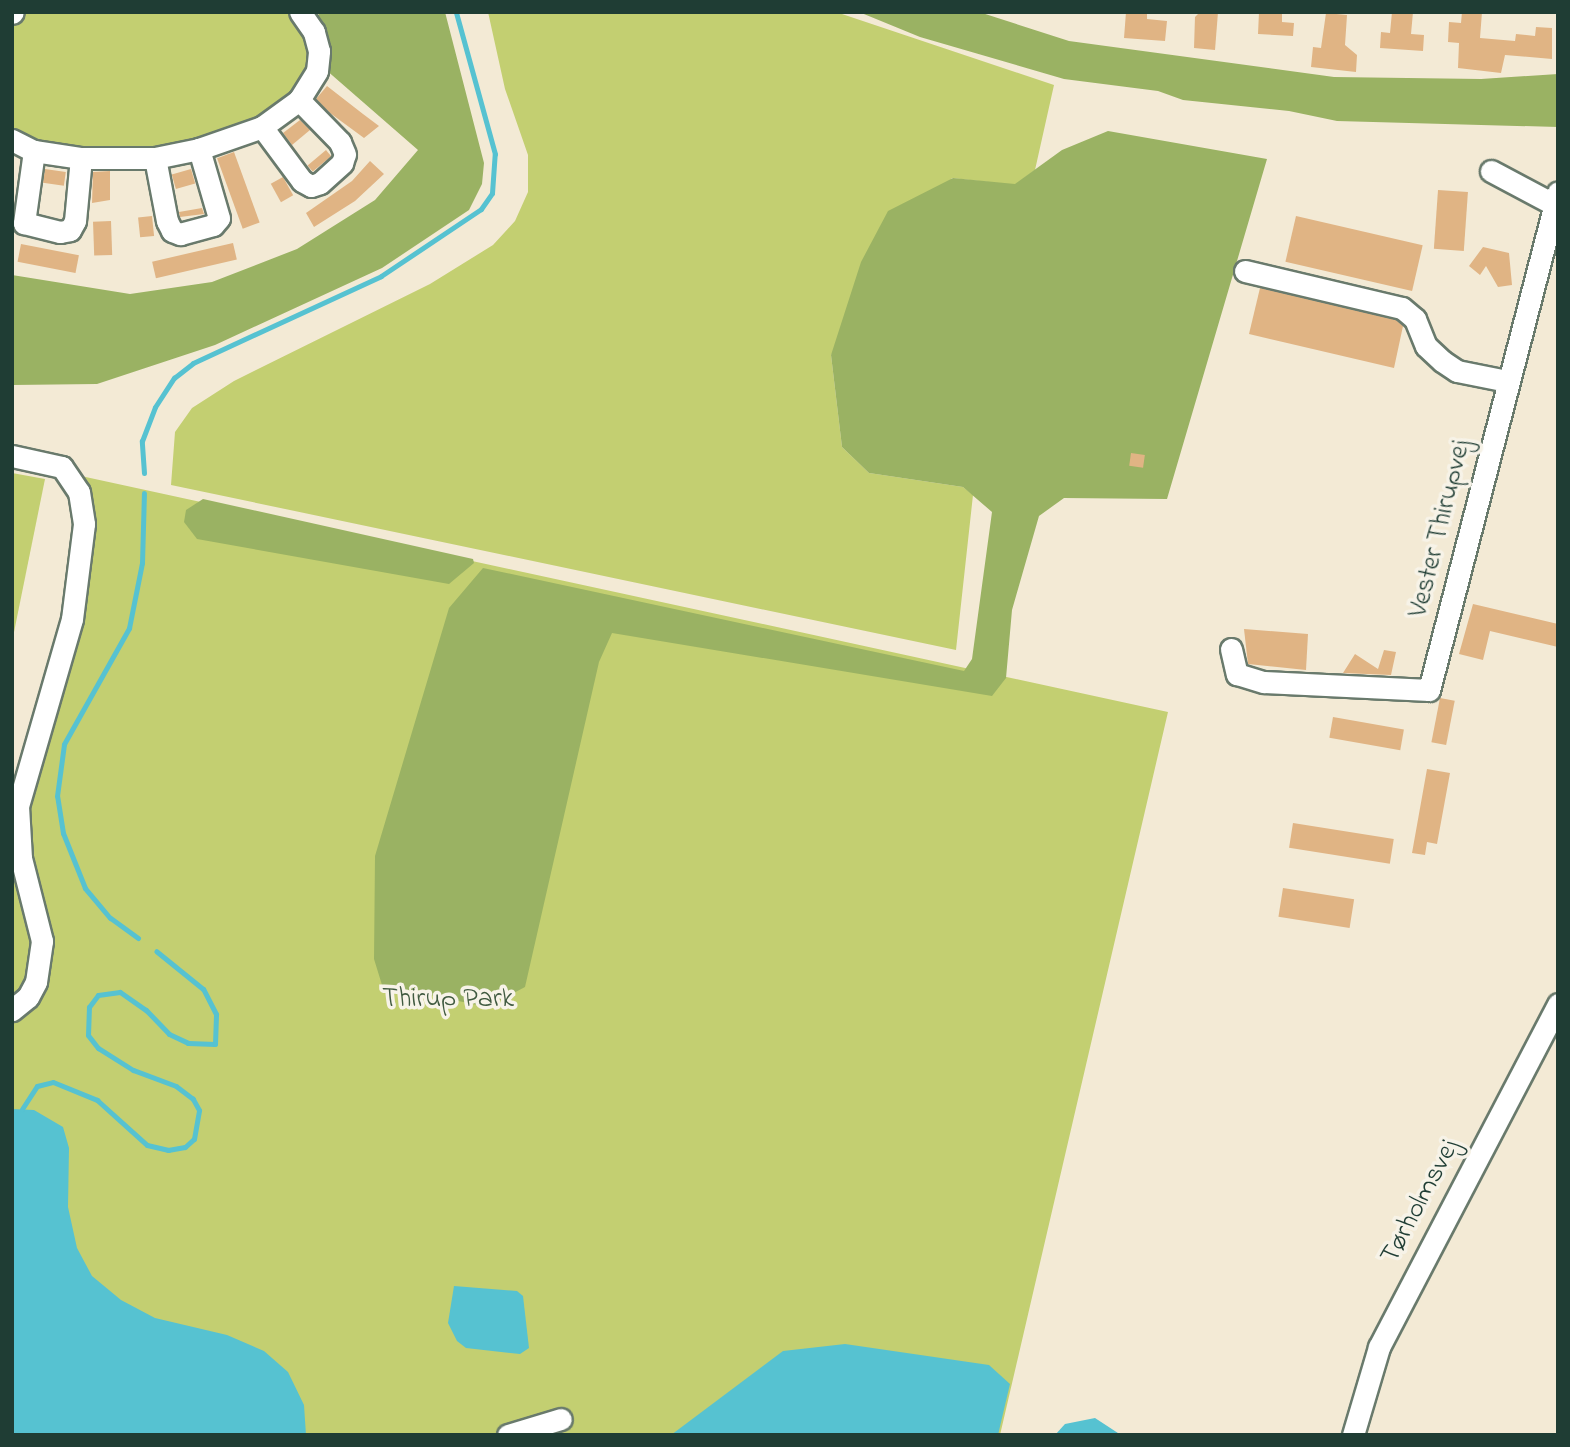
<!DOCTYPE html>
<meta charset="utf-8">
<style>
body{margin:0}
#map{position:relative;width:1570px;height:1447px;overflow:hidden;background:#f3ead5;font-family:"Indie Flower",sans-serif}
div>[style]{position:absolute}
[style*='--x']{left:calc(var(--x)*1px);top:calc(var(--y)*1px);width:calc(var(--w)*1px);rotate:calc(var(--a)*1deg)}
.green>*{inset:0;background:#c3cf71}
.forest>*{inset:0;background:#9ab263}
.water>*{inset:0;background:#56c2d1}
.stream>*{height:5px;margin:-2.5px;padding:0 2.5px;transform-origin:2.5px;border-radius:2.5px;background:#56c2d1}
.building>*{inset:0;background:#e0b484;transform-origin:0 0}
.roads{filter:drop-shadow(2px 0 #697a6c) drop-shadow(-2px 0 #697a6c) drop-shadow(0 2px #697a6c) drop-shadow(0 -2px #697a6c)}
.minor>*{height:21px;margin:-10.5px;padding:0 10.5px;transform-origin:10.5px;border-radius:10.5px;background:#fff}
span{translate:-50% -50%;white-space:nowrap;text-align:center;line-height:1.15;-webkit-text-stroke:7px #f7f3e8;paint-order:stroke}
.street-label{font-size:28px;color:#1f3d34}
.park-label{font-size:28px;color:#405a40}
.frame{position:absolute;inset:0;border:14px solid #1f3d34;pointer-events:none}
</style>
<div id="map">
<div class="green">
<div style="clip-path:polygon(23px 12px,291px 12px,315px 51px,295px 97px,260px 123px,153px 152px,82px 152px,35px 143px,12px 133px,12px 19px)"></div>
<div style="clip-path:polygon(488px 12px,836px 12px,1054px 85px,1035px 170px,1015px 185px,952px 178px,831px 355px,842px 447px,869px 473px,963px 487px,973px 495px,956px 650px,171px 485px,175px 432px,192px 408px,234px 381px,430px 284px,493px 245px,515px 221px,528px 192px,528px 155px,505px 89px)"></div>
<div style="clip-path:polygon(58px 471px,1168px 712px,1000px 1435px,12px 1435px,12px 793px,64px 618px,76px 510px)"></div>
<div style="clip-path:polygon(12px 473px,45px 479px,12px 642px)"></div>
</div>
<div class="forest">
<div style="clip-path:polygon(320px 12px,445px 12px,484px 163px,482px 184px,469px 210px,382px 268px,215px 345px,97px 384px,12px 385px,12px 275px,130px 294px,212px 282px,297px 249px,375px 200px,418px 150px,325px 69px,326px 43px,317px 17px)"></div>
<div style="clip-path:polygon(859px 12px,979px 12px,1069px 41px,1334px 77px,1481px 79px,1558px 74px,1558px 127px,1337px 121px,1289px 111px,1183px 100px,1158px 91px,1064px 79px,920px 37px)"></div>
<div style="clip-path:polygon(1108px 131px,1267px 159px,1167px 499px,1064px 498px,1039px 516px,1012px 610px,1006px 678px,992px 696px,612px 633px,599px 662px,525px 987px,487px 1007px,382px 985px,374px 959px,375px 856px,449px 608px,483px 568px,964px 671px,972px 659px,992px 512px,963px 487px,869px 473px,842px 447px,831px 355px,861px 262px,888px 211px,953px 178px,1015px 184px,1062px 150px)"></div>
<div style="clip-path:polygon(203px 499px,473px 559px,474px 563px,449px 584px,197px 539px,184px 522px,186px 510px)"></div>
</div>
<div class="water">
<div style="clip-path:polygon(12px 1109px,34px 1110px,63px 1127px,69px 1148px,68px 1207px,77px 1248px,92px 1276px,121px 1300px,155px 1318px,227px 1335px,264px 1351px,288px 1372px,304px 1405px,306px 1435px,12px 1435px)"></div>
<div style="clip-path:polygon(454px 1286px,517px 1291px,523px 1296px,529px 1348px,520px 1354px,466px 1348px,457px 1341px,448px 1323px)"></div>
<div style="clip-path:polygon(845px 1344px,989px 1365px,1010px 1384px,998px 1435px,671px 1435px,783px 1351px)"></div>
<div style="clip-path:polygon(1095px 1418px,1121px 1435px,1055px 1435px,1065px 1424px)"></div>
</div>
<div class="stream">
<div style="--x:144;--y:473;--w:32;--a:-94"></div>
<div style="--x:142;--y:441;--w:36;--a:-69"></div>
<div style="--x:155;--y:407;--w:35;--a:-57"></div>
<div style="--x:174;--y:378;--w:24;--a:-38"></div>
<div style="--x:193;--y:363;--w:207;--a:-24.8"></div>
<div style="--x:381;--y:276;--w:120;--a:-33.8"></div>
<div style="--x:481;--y:209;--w:19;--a:-55"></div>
<div style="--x:492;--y:193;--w:39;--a:-86"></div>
<div style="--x:495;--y:154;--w:147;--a:-105.4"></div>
<div style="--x:138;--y:938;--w:34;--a:-144"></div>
<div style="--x:110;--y:918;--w:39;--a:-130"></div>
<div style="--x:85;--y:888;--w:59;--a:-111.8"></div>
<div style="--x:63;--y:833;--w:37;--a:-99"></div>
<div style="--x:57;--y:796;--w:52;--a:-82.3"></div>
<div style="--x:64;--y:744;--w:133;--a:-60.7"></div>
<div style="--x:129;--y:628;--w:66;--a:-78.7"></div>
<div style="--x:142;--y:563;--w:70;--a:-88.4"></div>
<div style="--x:22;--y:1109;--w:27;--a:-57"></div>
<div style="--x:37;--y:1086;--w:16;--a:-14"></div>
<div style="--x:53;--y:1082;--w:48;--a:22.2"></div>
<div style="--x:97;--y:1100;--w:67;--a:42"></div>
<div style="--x:147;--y:1145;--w:22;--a:13"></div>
<div style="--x:168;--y:1150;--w:17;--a:-10"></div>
<div style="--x:185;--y:1147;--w:12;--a:-42"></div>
<div style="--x:194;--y:1139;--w:29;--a:-80"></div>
<div style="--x:199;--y:1110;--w:13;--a:-119"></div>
<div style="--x:193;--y:1099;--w:21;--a:-143"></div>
<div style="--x:176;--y:1086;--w:46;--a:-159.6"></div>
<div style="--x:133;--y:1070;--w:41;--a:-147.8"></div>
<div style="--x:98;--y:1048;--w:16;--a:-128"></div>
<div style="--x:88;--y:1035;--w:28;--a:-88"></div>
<div style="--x:89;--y:1007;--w:15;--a:-53"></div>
<div style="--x:98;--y:995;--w:22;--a:-8"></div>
<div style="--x:120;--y:992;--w:32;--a:35"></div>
<div style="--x:146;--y:1010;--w:33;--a:46"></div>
<div style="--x:169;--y:1034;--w:21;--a:25"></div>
<div style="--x:188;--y:1043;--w:27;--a:2"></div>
<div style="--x:215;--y:1044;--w:30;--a:-88"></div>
<div style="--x:216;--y:1014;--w:28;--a:-117"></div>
<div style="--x:203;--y:989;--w:60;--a:-141"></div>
</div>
<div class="building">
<div style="clip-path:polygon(1126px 12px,1147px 12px,1147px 19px,1167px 21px,1165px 41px,1124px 38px)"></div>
<div style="clip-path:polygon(1200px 12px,1218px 12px,1215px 50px,1194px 48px,1195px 17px)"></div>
<div style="clip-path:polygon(1259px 12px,1282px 12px,1282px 22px,1294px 23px,1293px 36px,1258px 34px)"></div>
<div style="clip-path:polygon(1392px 12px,1413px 12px,1411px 34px,1424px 35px,1423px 51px,1380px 48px,1381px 32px,1390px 33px)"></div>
<div style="clip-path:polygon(1462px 12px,1482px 12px,1480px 38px,1515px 41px,1516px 34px,1535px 36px,1536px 27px,1552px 28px,1552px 59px,1505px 55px,1501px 73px,1458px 68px,1459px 43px,1448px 42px,1449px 22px,1461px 23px)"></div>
<div style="clip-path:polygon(1326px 13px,1347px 15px,1345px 45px,1357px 55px,1356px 72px,1311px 67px,1313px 47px,1321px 48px)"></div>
<div style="clip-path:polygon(327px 86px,363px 114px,379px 126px,364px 138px,330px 113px,316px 99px)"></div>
<div style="clip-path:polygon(300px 120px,310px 130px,292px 145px,283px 133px)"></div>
<div style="left:326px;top:150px;width:8px;height:24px;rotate:50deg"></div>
<div style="left:234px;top:152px;width:75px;height:18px;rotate:70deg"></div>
<div style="clip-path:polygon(370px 161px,384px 174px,355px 201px,314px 227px,306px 213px,352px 181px)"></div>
<div style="left:45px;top:169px;width:21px;height:14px;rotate:8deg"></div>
<div style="left:191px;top:169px;width:15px;height:20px;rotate:74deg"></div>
<div style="clip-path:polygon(110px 171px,110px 200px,92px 203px,93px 172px)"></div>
<div style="left:283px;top:177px;width:21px;height:14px;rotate:61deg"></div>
<div style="left:1438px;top:190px;width:30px;height:59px;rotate:4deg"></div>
<div style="clip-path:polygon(202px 208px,204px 214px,180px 217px,179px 212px)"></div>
<div style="left:152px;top:216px;width:20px;height:14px;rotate:84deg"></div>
<div style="left:1296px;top:216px;width:130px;height:47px;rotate:13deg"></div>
<div style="left:111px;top:221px;width:34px;height:18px;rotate:88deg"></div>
<div style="left:233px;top:243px;width:17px;height:83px;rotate:77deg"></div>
<div style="left:21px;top:244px;width:59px;height:18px;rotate:11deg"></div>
<div style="clip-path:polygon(1483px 247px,1509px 253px,1512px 285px,1498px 287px,1486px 266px,1480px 275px,1469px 266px)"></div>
<div style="clip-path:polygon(1260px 288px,1396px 320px,1403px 326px,1394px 368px,1249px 334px)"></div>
<div style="left:1131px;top:453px;width:14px;height:13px;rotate:8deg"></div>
<div style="clip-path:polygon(1473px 604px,1558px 624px,1558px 647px,1490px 631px,1483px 660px,1459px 654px)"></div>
<div style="clip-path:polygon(1244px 629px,1308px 634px,1306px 670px,1248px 664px)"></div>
<div style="clip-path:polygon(1384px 650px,1396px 652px,1391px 675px,1343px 673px,1355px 654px,1378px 669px)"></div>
<div style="left:1440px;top:698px;width:15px;height:45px;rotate:11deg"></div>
<div style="left:1333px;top:717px;width:72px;height:21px;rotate:10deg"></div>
<div style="clip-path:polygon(1427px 769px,1450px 773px,1437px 844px,1427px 842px,1425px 855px,1412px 853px)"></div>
<div style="left:1293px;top:823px;width:102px;height:25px;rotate:9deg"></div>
<div style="left:1283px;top:888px;width:72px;height:29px;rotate:9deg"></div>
</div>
<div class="roads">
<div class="minor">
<div style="--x:12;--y:13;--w:1;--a:-45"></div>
<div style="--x:262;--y:127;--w:67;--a:53.5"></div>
<div style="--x:302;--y:181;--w:10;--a:29"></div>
<div style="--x:311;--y:186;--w:9;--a:-18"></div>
<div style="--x:320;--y:183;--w:30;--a:-42"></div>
<div style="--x:342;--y:163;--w:9;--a:-72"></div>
<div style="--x:345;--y:154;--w:13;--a:-113"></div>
<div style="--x:340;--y:142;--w:59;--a:-134.3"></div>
<div style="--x:12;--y:140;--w:25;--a:27"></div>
<div style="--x:34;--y:151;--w:48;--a:8.5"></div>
<div style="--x:81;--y:158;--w:74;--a:0"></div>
<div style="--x:155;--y:158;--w:45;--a:-11.6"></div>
<div style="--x:199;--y:149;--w:67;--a:-19.2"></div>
<div style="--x:262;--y:127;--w:46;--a:-36.1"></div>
<div style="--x:299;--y:100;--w:34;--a:-58"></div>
<div style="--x:317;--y:71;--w:20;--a:-84"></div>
<div style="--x:319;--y:51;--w:20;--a:-105"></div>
<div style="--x:314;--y:32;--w:24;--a:-125"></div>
<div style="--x:34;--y:151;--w:73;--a:97.9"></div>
<div style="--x:24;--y:223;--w:37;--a:14"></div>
<div style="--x:60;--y:232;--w:10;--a:-11"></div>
<div style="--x:70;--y:230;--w:10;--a:-61"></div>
<div style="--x:75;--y:221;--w:63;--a:-84.6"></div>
<div style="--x:155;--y:158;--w:64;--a:79.2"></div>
<div style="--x:167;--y:221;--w:11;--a:63"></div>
<div style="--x:172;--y:231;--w:9;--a:21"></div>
<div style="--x:180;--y:234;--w:34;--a:-15"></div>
<div style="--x:213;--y:225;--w:9;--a:-49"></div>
<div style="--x:219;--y:218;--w:72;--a:-106.2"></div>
<div style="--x:1491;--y:171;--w:70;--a:28"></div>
<div style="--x:1245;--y:271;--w:161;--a:13.3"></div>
<div style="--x:1402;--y:308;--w:17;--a:40"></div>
<div style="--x:1415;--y:319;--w:29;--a:68"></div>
<div style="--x:1426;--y:346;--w:22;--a:43"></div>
<div style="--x:1442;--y:361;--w:18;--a:34"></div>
<div style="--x:1457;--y:371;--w:51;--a:11.3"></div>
<div style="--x:12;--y:456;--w:51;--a:12.4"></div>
<div style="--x:62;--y:467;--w:30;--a:56"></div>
<div style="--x:79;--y:492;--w:32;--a:81"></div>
<div style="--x:84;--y:524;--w:96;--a:97.2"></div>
<div style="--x:72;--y:619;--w:195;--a:106.1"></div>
<div style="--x:18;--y:806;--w:52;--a:86.7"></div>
<div style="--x:21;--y:858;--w:86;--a:75.8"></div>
<div style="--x:42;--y:941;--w:41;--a:98.3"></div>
<div style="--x:36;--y:982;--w:17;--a:118"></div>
<div style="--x:28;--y:997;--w:21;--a:141"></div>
<div style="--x:1231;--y:649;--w:26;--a:77"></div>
<div style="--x:1237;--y:674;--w:28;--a:17"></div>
<div style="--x:1264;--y:682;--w:165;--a:2.8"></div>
<div style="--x:1429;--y:690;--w:514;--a:-75.48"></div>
<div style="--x:508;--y:1435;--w:55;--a:-16.8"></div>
<div style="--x:1353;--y:1435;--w:92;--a:-73.5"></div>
<div style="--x:1379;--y:1347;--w:387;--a:-62.4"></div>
</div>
</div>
<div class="street-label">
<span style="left:1441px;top:529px;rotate:-76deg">Vester Thirupvej</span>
<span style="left:1421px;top:1202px;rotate:-62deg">Tørholmsvej</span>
</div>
<div class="park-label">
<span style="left:448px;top:1000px">Thirup Park</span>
</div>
<div class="frame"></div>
</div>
